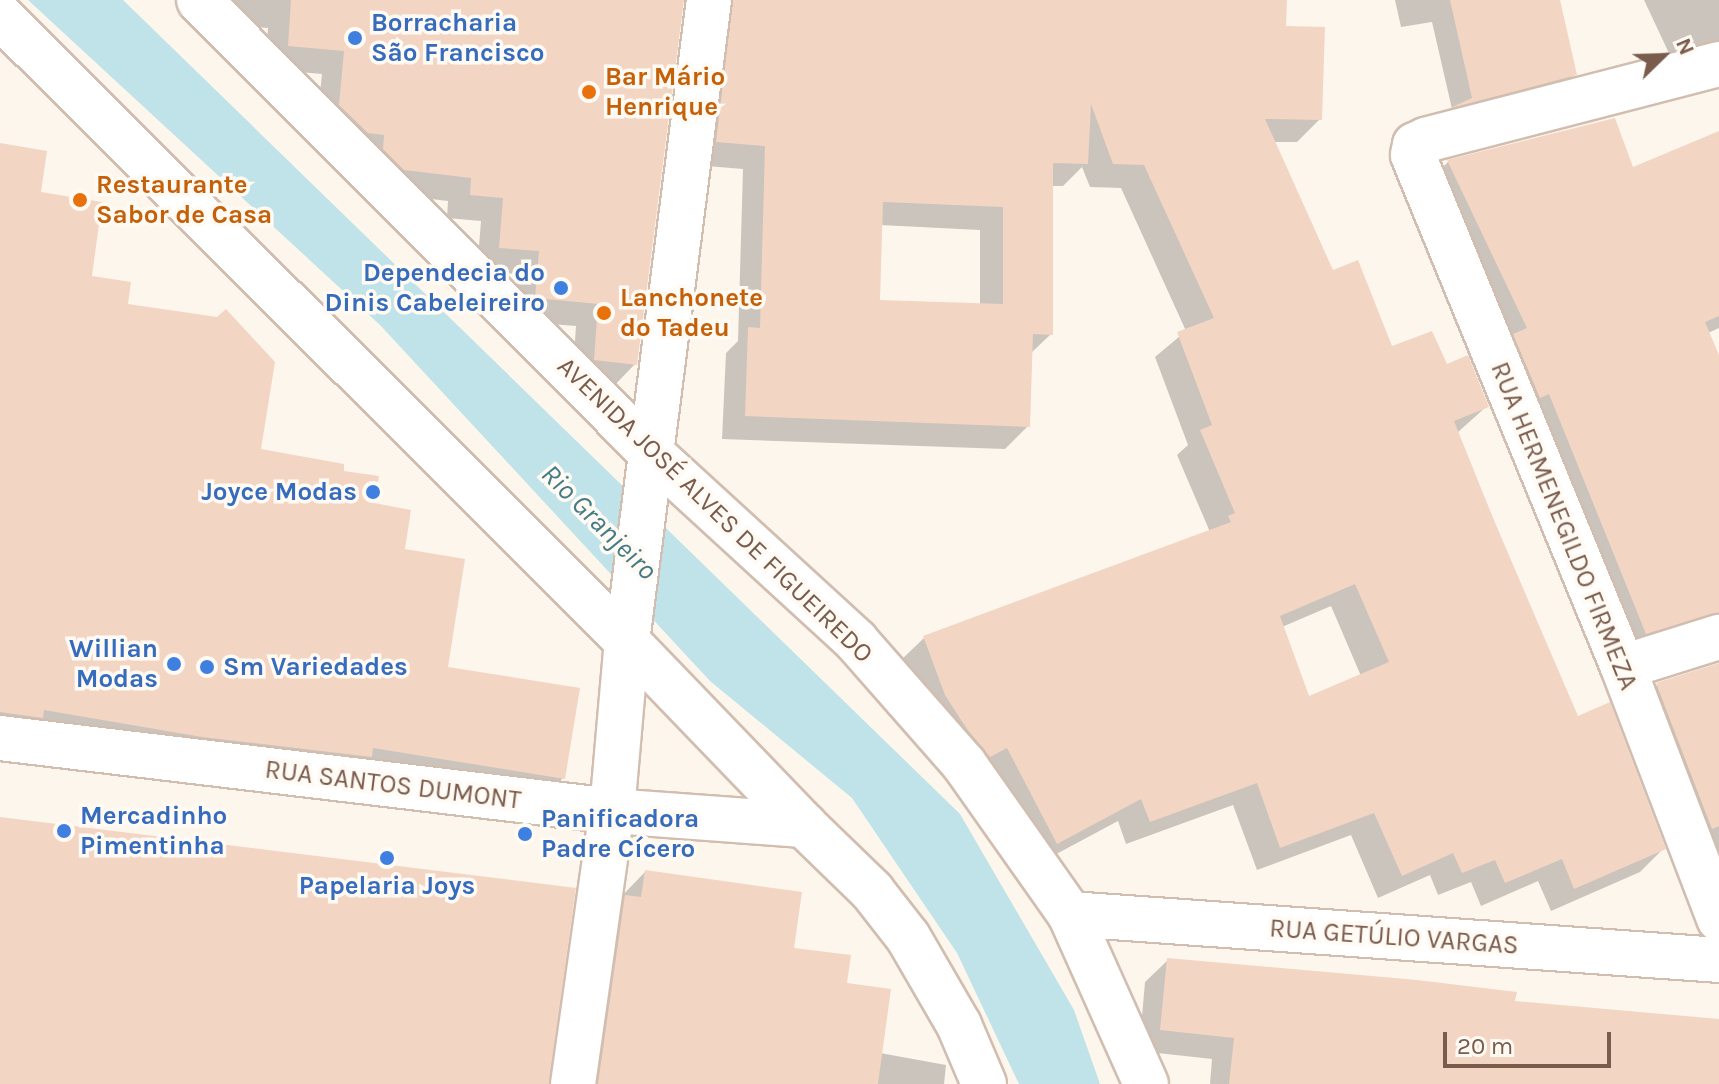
<!DOCTYPE html>
<meta charset="utf-8">
<style>
body{margin:0}
#map{position:relative;width:1719px;height:1084px;overflow:hidden;background:#fdf6ec;font-family:Karla,sans-serif}
div>[style]{position:absolute}
[style*='--x']{left:calc(var(--x)*1px);top:calc(var(--y)*1px);width:calc(var(--w)*1px);rotate:calc(var(--a)*1deg)}
.water>*{inset:0;background:#bfe3e8}
.shadow>*{inset:0;background:#0003}
.building>*{inset:0;background:#f3d5c3}
.roads{filter:drop-shadow(2px 0 #d1beb0) drop-shadow(-2px 0 #d1beb0) drop-shadow(0 2px #d1beb0) drop-shadow(0 -2px #d1beb0)}
.street>*{height:44px;margin:-22px;padding:0 22px;transform-origin:22px;border-radius:22px;background:#fff}
.secondary>*{height:44px;margin:-22px;padding:0 22px;transform-origin:22px;border-radius:22px;background:#fff}
.dots>*{width:22px;height:22px;translate:-50% -50%;box-sizing:border-box;border:4px solid #fffaf3;border-radius:50%}
span{translate:-50% -50%;white-space:nowrap;text-align:center;line-height:1.15;-webkit-text-stroke:7px #fffaf3;paint-order:stroke}
.shop-label{font-size:26px;color:#366cbe;font-weight:700}
.left{translate:0 -50%;text-align:left}
.right{translate:-100% -50%;text-align:right}
.food-label{font-size:26px;color:#c56008;font-weight:700}
.street-label{font-size:26px;color:#7a5c4d}
.water-label{font-size:28px;color:#437c86;font-style:italic}
.north{position:absolute;left:1623px;top:16px;width:80px;height:80px;-webkit-text-stroke:6px #fffaf3;paint-order:stroke;rotate:67deg;font-size:22px;font-weight:700;line-height:32px;text-align:center;color:#7a5c4d}
.north::after{content:'';display:block;margin:auto;width:28px;height:36px;background:#7a5c4d;clip-path:polygon(50% 0,100% 100%,50% 72%,0 100%)}
.scale{position:absolute;left:1443px;top:1032px;width:168px;height:36px;box-sizing:border-box;border:4px solid #7a5c4d;border-top:0;padding-left:10px;font-size:24px;line-height:28px;white-space:nowrap;color:#7a5c4d;-webkit-text-stroke:6px #fffaf3;paint-order:stroke}
</style>
<div id="map">
<div class="water">
<div style="clip-path:polygon(28px 0,123px 0,960px 814px,1074px 1010px,1100px 1084px,1019px 1084px,957px 953px,852px 798px,710px 681px,380px 325px)"></div>
</div>
<div class="shadow">
<div style="clip-path:polygon(evenodd,195px 0,1285px 0,1284px 27px,1320px 119px,1297px 142px,1273px 142px,1332px 273px,1391px 348px,1446px 367px,1487px 406px,1457px 433px,1577px 718px,1663px 849px,1640px 872px,1551px 911px,1538px 881px,1481px 906px,1471px 882px,1438px 895px,1430px 875px,1378px 898px,1351px 835px,1257px 870px,1233px 805px,1126px 844px,1118px 821px,1034px 866px,900px 661px,924px 638px,1210px 532px,1177px 455px,1188px 445px,1155px 357px,1186px 331px,1121px 188px,1090px 187px,1082px 167px,1063px 186px,1051px 186px,1051px 334px,1030px 354px,1028px 426px,1005px 449px,722px 439px,726px 353px,738px 341px,743px 169px,694px 165px,701px 4px,682px 0,635px 364px,612px 388px,572px 384px,576px 326px,512px 321px,517px 274px,477px 271px,481px 221px,447px 218px,448px 201px,380px 193px,316px 129px,322px 74px,265px 69px,268px 28px,212px 24px,195px 0,880px 225px,980px 230px,980px 306px,877px 302px,880px 225px,195px 0,1331px 606px,1361px 676px,1308px 699px,1282px 627px,1331px 606px)"></div>
<div style="clip-path:polygon(1395px 0,1533px 0,1575px 74px,1555px 94px,1433px 126px,1452px 109px,1432px 22px,1401px 27px)"></div>
<div style="clip-path:polygon(1644px 0,1719px 0,1719px 68px,1674px 64px)"></div>
<div style="clip-path:polygon(1719px 133px,1719px 328px,1708px 333px,1719px 361px,1719px 651px,1623px 655px,1425px 185px,1448px 162px,1632px 169px)"></div>
<div style="clip-path:polygon(0 145px,39px 193px,89px 277px,126px 305px,259px 451px,341px 473px,372px 505px,403px 551px,446px 669px,563px 778px,537px 804px,0 740px)"></div>
<div style="clip-path:polygon(1719px 665px,1719px 897px,1634px 708px,1657px 685px)"></div>
<div style="clip-path:polygon(645px 872px,792px 950px,844px 985px,880px 1053px,946px 1065px,944px 1084px,574px 1084px,616px 902px)"></div>
<div style="clip-path:polygon(1168px 960px,1513px 1002px,1719px 1021px,1719px 1084px,1210px 1084px,1212px 1059px,1139px 1051px,1145px 982px)"></div>
</div>
<div class="building">
<div style="clip-path:polygon(291px 0,684px 0,637px 365px,594px 360px,598px 304px,535px 298px,539px 251px,499px 248px,503px 198px,470px 195px,471px 178px,404px 170px,383px 149px,384px 135px,368px 133px,339px 105px,344px 51px,288px 46px)"></div>
<div style="clip-path:polygon(evenodd,733px 0,1287px 0,1286px 26px,1325px 27px,1322px 120px,1265px 119px,1333px 270px,1358px 260px,1392px 346px,1432px 331px,1447px 364px,1468px 355px,1489px 407px,1454px 421px,1495px 523px,1578px 716px,1610px 702px,1666px 849px,1574px 889px,1562px 859px,1505px 883px,1495px 860px,1462px 873px,1453px 853px,1402px 876px,1374px 813px,1280px 848px,1257px 783px,1150px 822px,1141px 799px,1057px 844px,1007px 748px,990px 757px,967px 729px,945px 695px,923px 636px,1231px 522px,1228px 516px,1235px 513px,1200px 430px,1212px 425px,1177px 332px,1214px 318px,1144px 165px,1113px 164px,1091px 104px,1088px 164px,1053px 163px,1053px 335px,1033px 334px,1030px 427px,745px 416px,748px 327px,760px 328px,765px 146px,716px 142px,733px 0,883px 202px,1003px 207px,1003px 304px,880px 300px,883px 202px,733px 0,1355px 584px,1389px 662px,1309px 696px,1280px 616px,1355px 584px)"></div>
<div style="clip-path:polygon(1450px 0,1560px 0,1577px 75px,1448px 109px,1472px 98px)"></div>
<div style="clip-path:polygon(1615px 118px,1633px 167px,1719px 131px,1719px 316px,1705px 322px,1719px 355px,1719px 613px,1646px 634px,1549px 394px,1540px 398px,1513px 334px,1527px 328px,1447px 160px)"></div>
<div style="clip-path:polygon(0 143px,47px 151px,41px 192px,102px 202px,92px 276px,131px 282px,128px 304px,217px 317px,226px 309px,275px 362px,261px 449px,344px 464px,344px 471px,379px 476px,374px 503px,411px 510px,405px 549px,465px 559px,448px 667px,580px 688px,565px 779px,373px 748px,372px 757px,202px 737px,44px 710px,43px 718px,0 712px)"></div>
<div style="clip-path:polygon(1719px 663px,1719px 826px,1712px 829px,1656px 683px)"></div>
<div style="clip-path:polygon(0 817px,576px 888px,549px 1084px,0 1084px)"></div>
<div style="clip-path:polygon(645px 870px,802px 892px,794px 948px,851px 955px,847px 983px,891px 989px,878px 1084px,598px 1084px,625px 895px,641px 897px)"></div>
<div style="clip-path:polygon(1167px 958px,1417px 980px,1517px 992px,1515px 1001px,1719px 1019px,1719px 1084px,1229px 1084px,1234px 1038px,1160px 1030px)"></div>
</div>
<div class="roads">
<div class="street">
<div style="--x:199;--y:0;--w:639;--a:45.06"></div>
<div style="--x:650;--y:452;--w:280;--a:42.5"></div>
<div style="--x:856;--y:641;--w:164;--a:48.7"></div>
<div style="--x:964;--y:764;--w:184;--a:54.8"></div>
<div style="--x:1070;--y:914;--w:186;--a:65.9"></div>
<div style="--x:0;--y:16;--w:885;--a:44.91"></div>
<div style="--x:627;--y:641;--w:255;--a:46.1"></div>
<div style="--x:1719;--y:64;--w:303;--a:165.5"></div>
<div style="--x:1426;--y:140;--w:12;--a:156"></div>
<div style="--x:1415;--y:145;--w:10;--a:101"></div>
<div style="--x:1413;--y:155;--w:553;--a:67.7"></div>
<div style="--x:1623;--y:667;--w:270;--a:69.1"></div>
<div style="--x:1623;--y:667;--w:101;--a:-17.4"></div>
<div style="--x:0;--y:738;--w:616;--a:6.8"></div>
<div style="--x:612;--y:811;--w:193;--a:4.2"></div>
<div style="--x:804;--y:825;--w:95;--a:44.1"></div>
<div style="--x:872;--y:891;--w:58;--a:52"></div>
<div style="--x:908;--y:937;--w:102;--a:59.9"></div>
<div style="--x:959;--y:1025;--w:64;--a:67"></div>
<div style="--x:1070;--y:914;--w:651;--a:4.05"></div>
</div>
<div class="secondary">
<div style="--x:573;--y:1084;--w:276;--a:-81.9"></div>
<div style="--x:612;--y:811;--w:171;--a:-85"></div>
<div style="--x:627;--y:641;--w:646;--a:-82.71"></div>
</div>
</div>
<div class="dots">
<div style="left:355px;top:38px;background:#3f7fe0"></div>
<div style="left:589px;top:92px;background:#e8710a"></div>
<div style="left:80px;top:200px;background:#e8710a"></div>
<div style="left:561px;top:288px;background:#3f7fe0"></div>
<div style="left:604px;top:313px;background:#e8710a"></div>
<div style="left:373px;top:492px;background:#3f7fe0"></div>
<div style="left:174px;top:664px;background:#3f7fe0"></div>
<div style="left:207px;top:667px;background:#3f7fe0"></div>
<div style="left:64px;top:831px;background:#3f7fe0"></div>
<div style="left:525px;top:834px;background:#3f7fe0"></div>
<div style="left:387px;top:858px;background:#3f7fe0"></div>
</div>
<div class="shop-label">
<span class="left" style="left:371px;top:38px">Borracharia<br>São Francisco</span>
<span class="right" style="left:545px;top:288px">Dependecia do<br>Dinis Cabeleireiro</span>
<span class="right" style="left:357px;top:492px">Joyce Modas</span>
<span class="right" style="left:158px;top:664px">Willian<br>Modas</span>
<span class="left" style="left:223px;top:667px">Sm Variedades</span>
<span class="left" style="left:80px;top:831px">Mercadinho<br>Pimentinha</span>
<span class="left" style="left:541px;top:834px">Panificadora<br>Padre Cícero</span>
<span style="left:387px;top:886px">Papelaria Joys</span>
</div>
<div class="food-label">
<span class="left" style="left:605px;top:92px">Bar Mário<br>Henrique</span>
<span class="left" style="left:96px;top:200px">Restaurante<br>Sabor de Casa</span>
<span class="left" style="left:620px;top:313px">Lanchonete<br>do Tadeu</span>
</div>
<div class="street-label">
<span style="left:715px;top:510px;rotate:44deg">AVENIDA JOSÉ ALVES DE FIGUEIREDO</span>
<span style="left:1564px;top:526px;rotate:68deg">RUA HERMENEGILDO FIRMEZA</span>
<span style="left:393px;top:785px;rotate:7deg">RUA SANTOS DUMONT</span>
<span style="left:1394px;top:937px;rotate:4deg">RUA GETÚLIO VARGAS</span>
</div>
<div class="water-label">
<span style="left:599px;top:522px;rotate:45deg">Rio Granjeiro</span>
</div>
<div class="north">N</div>
<div class="scale">20 m</div>
</div>
